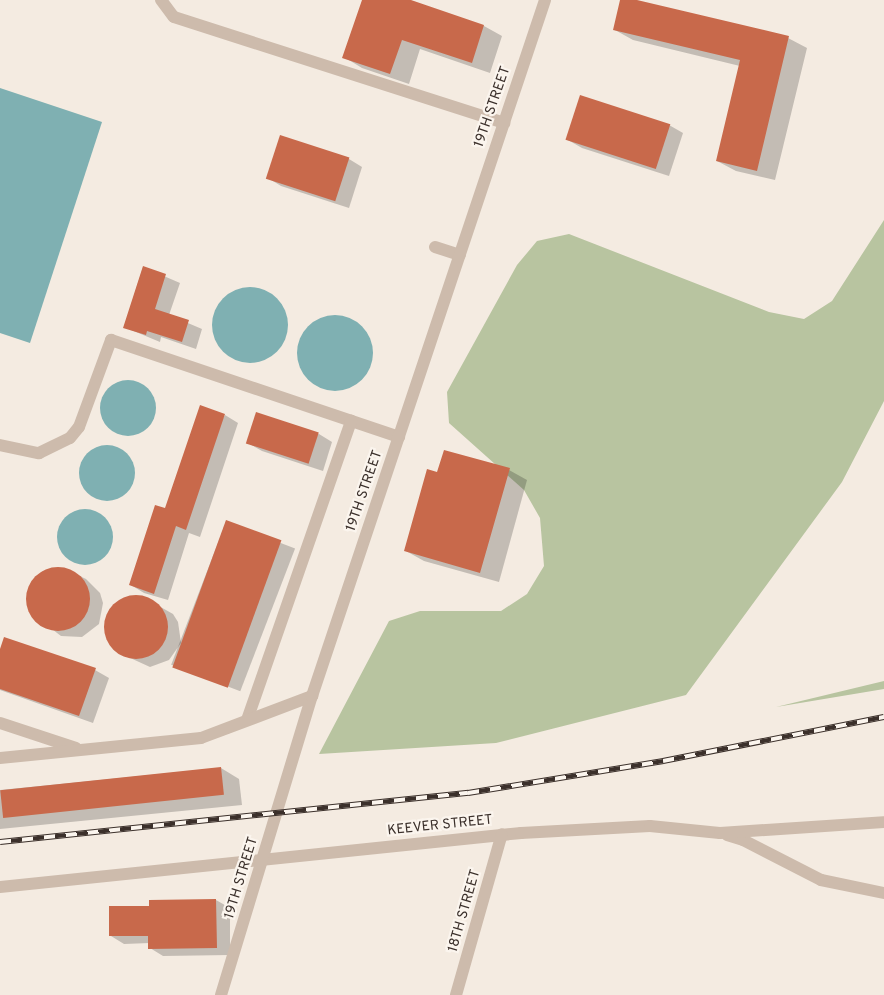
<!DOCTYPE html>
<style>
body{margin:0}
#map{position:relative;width:884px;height:995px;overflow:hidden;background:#f4ebe1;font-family:Overpass,sans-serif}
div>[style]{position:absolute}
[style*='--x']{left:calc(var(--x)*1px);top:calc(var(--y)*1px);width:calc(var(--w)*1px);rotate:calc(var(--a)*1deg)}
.green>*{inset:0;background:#b8c4a0}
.water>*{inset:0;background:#7fb0b2}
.round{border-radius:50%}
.shadow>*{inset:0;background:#0003;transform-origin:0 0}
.building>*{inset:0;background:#c8694b;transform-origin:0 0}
.minor>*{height:12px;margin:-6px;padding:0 6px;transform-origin:6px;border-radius:6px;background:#cdbbac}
.rail>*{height:5.5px;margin-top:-2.75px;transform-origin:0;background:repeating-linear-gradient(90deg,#fbf5ee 0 11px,#3b302b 0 22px);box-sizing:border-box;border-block:1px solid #3b302b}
span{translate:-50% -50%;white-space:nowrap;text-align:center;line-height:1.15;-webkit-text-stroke:4.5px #fbf5ee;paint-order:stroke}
.street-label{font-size:14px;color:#3b302b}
</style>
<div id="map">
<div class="green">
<div style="clip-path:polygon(884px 220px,884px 401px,842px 482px,686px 695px,496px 743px,319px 754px,389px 621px,420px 611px,501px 611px,527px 594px,544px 566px,540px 518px,524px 490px,449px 423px,447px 392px,517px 265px,537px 241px,569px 234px,769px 312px,804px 319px,832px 301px)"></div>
<div style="clip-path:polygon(884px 681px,884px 689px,776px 707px)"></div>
</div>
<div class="water">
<div style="clip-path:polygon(0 88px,102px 122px,30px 343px,0 333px)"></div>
<div class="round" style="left:212px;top:287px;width:76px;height:76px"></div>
<div class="round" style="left:297px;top:315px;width:76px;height:76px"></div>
<div class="round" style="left:100px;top:380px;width:56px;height:56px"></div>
<div class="round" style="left:79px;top:445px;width:56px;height:56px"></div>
<div class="round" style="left:57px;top:509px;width:56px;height:56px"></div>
</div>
<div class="shadow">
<div style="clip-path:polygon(363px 0,407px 0,484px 26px,502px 36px,490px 73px,420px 49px,409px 84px,362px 68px,344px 57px)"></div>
<div style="clip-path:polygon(622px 0,788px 38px,807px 48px,775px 180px,736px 171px,717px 161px,740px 66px,633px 40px,615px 30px)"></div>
<div style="clip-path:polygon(669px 125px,683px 133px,669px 176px,582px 148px,568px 140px)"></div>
<div style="clip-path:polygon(349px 159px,362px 167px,349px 208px,281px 186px,268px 178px)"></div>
<div style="clip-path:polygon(143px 267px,180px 283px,169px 315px,202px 329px,196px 349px,161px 337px,160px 342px,124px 327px)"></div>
<div style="clip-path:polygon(225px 415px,238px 423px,200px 537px,189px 533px,168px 600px,144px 593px,131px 585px,166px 510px)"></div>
<div style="clip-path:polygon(319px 434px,332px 442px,323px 471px,262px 451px,248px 443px)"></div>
<div style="clip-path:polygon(509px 470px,527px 480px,499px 582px,424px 561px,406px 551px,438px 474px)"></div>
<div style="left:226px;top:522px;width:74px;height:153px;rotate:21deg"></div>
<div style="clip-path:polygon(63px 568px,86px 579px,100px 593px,103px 603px,99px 624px,82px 637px,61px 636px,31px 613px,27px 595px,30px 585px,43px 571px)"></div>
<div style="clip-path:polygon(141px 596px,173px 614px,178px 622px,181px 643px,169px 660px,150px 667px,115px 651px,105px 633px,108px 614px,122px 600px)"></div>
<div style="clip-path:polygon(0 652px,95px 670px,109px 678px,93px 723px,0 690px)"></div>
<div style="clip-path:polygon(221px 768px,239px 779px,242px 805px,0 829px,0 790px)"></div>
<div style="clip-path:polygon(216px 900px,230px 908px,230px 955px,163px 956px,150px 948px,150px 943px,124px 944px,111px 936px,150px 907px)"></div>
</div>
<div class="building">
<div style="clip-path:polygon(362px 0,411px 0,484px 25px,472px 63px,402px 40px,390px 74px,342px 58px)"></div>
<div style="clip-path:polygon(620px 0,637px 0,789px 36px,757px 171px,716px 161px,740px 60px,613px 30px)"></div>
<div style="left:580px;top:95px;width:95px;height:47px;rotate:18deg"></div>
<div style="left:280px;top:135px;width:73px;height:46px;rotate:18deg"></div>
<div style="clip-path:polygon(143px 266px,166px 274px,155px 309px,189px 320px,182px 342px,147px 331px,146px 335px,123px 328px)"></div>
<div style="clip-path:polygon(200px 405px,225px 414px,186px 530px,176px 526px,154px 594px,129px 585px,155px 505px,165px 508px)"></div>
<div style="left:256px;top:412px;width:66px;height:33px;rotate:18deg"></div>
<div style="clip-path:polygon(444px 450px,510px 468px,480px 573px,404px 551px,427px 469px,437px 472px)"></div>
<div style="left:226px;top:520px;width:59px;height:157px;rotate:20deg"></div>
<div class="round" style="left:26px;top:567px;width:64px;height:64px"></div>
<div class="round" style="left:104px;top:595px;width:64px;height:64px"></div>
<div style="clip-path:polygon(4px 637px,96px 668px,79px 716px,0 689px,0 649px)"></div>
<div style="left:221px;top:767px;width:28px;height:222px;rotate:84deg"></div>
<div style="clip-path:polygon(216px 899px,217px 948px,148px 949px,148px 936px,109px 936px,109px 906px,149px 906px,149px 900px)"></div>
</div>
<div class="minor">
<div style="--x:161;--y:0;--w:21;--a:53"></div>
<div style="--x:174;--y:17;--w:347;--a:17.8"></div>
<div style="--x:435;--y:247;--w:26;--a:18"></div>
<div style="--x:0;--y:445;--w:40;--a:12"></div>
<div style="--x:39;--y:453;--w:34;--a:-26"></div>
<div style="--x:70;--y:438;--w:14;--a:-51"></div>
<div style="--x:79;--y:427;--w:93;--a:-69.8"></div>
<div style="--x:111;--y:340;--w:304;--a:18.6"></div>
<div style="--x:247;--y:720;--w:317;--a:-70.8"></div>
<div style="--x:0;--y:723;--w:80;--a:18.2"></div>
<div style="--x:0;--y:758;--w:202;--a:-5.7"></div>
<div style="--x:201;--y:738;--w:119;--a:-20.7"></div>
<div style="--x:727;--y:835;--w:17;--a:17"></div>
<div style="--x:743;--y:840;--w:88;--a:27.1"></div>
<div style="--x:821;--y:880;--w:64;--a:11.7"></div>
<div style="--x:0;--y:887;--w:524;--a:-5.92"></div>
<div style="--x:521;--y:833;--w:129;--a:-3.1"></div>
<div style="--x:650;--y:826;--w:70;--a:5.7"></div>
<div style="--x:720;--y:833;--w:164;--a:-3.8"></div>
<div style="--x:221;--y:995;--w:313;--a:-73.1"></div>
<div style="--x:312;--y:696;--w:734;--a:-71.49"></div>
<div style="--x:456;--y:995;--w:167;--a:-74.1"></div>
</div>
<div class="rail">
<div style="--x:0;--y:842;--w:471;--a:-6"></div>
<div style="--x:468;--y:793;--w:198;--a:-9.3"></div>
<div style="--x:663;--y:761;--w:225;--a:-11.3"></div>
</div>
<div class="street-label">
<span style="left:493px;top:107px;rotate:-71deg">19TH STREET</span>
<span style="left:365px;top:491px;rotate:-71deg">19TH STREET</span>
<span style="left:440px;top:826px;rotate:-6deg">KEEVER STREET</span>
<span style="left:242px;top:878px;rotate:-73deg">19TH STREET</span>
<span style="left:465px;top:911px;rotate:-74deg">18TH STREET</span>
</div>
</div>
